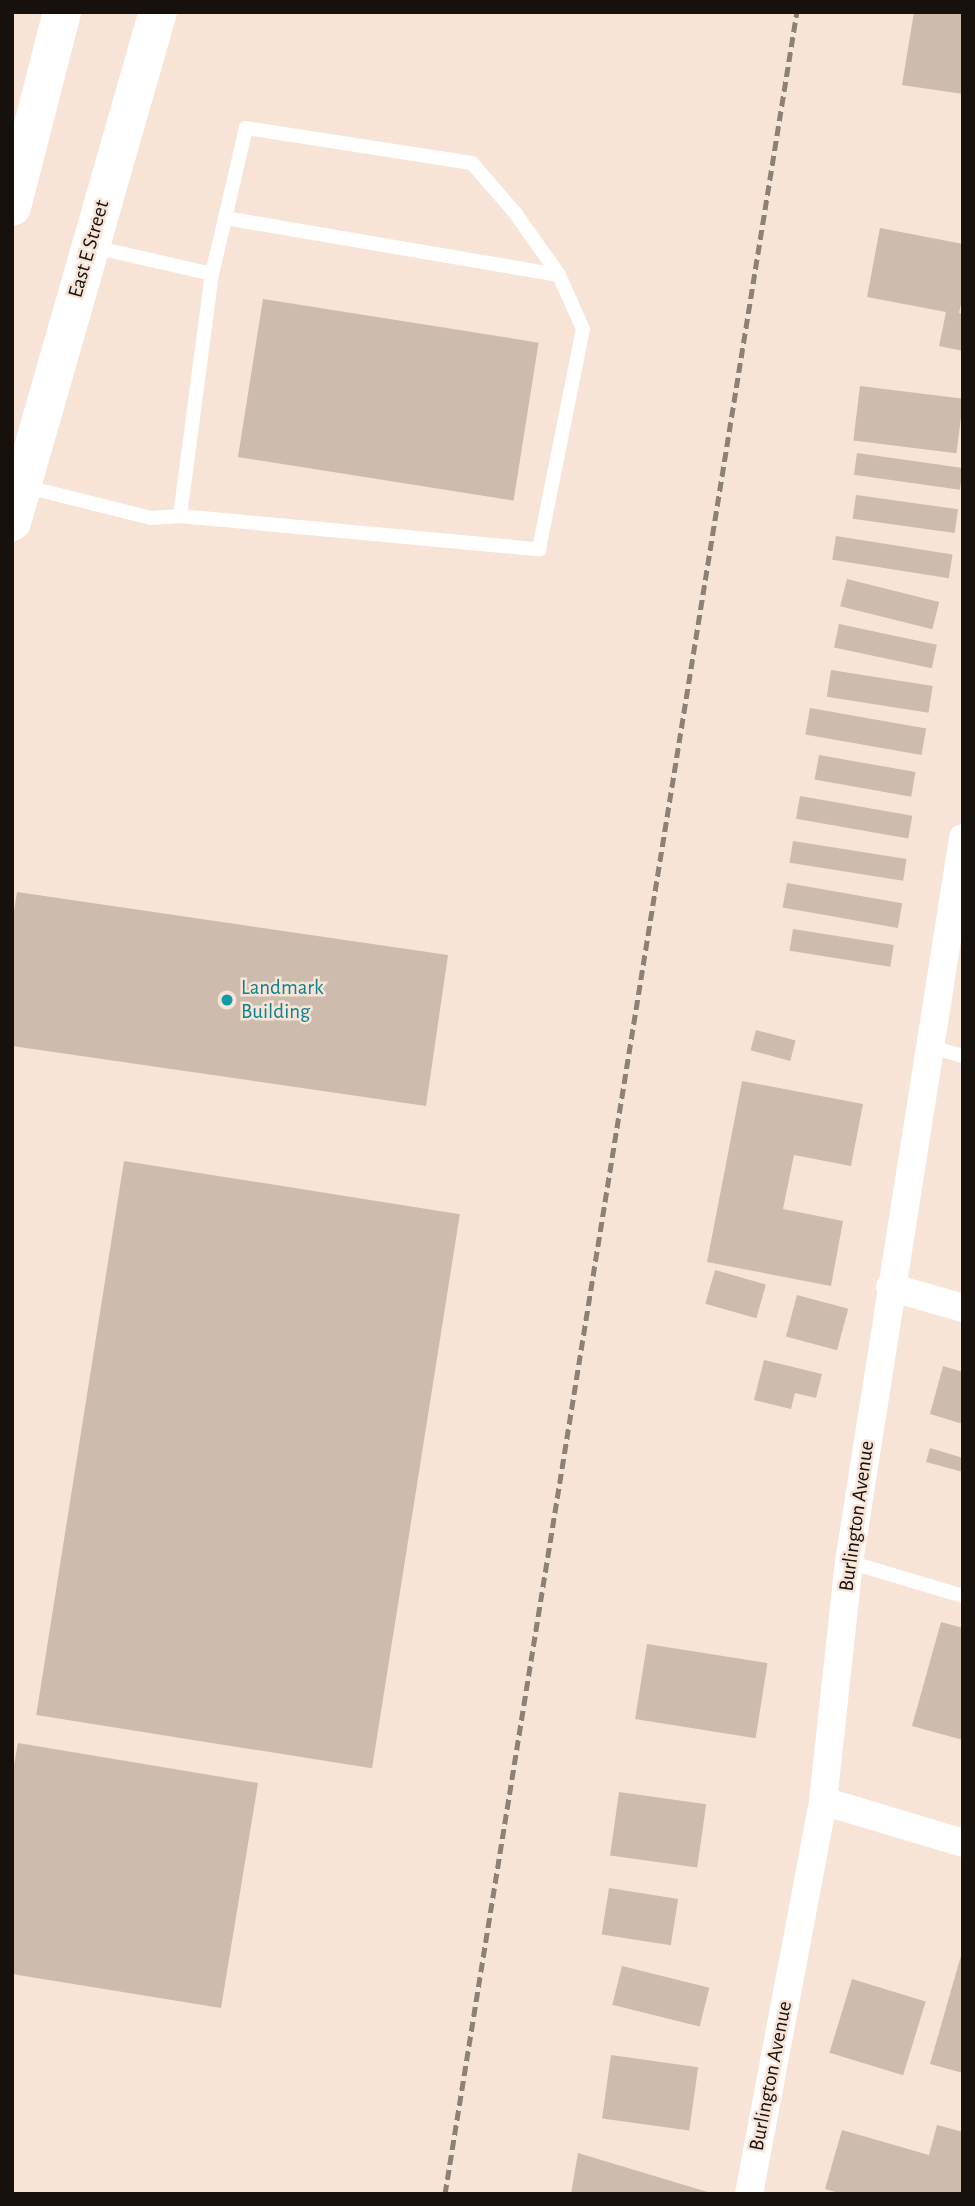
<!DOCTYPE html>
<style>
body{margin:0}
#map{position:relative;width:975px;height:2206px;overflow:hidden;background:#f7e4d7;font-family:"Alegreya Sans",sans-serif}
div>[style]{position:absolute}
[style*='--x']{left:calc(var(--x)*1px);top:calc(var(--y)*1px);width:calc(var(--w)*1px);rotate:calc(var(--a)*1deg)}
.building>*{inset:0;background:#cdbbae;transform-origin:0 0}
.lane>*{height:14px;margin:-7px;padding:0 7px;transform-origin:7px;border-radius:7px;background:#fff}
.street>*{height:28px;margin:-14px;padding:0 14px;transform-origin:14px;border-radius:14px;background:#fff}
.primary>*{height:38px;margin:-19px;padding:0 19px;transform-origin:19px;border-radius:19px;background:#fff}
.highway>*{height:38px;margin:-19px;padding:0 19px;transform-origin:19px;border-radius:19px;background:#fff}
.rail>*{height:5px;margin-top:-2.5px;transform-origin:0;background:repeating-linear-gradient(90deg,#8c8077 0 10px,transparent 0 15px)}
.dots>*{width:19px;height:19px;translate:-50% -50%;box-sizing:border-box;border:4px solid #f7e4d7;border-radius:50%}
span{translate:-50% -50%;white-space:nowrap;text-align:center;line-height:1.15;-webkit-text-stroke:5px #f7e4d7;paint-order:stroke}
.street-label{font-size:21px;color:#17110d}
.culture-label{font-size:21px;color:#0d838f}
.left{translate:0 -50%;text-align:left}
.frame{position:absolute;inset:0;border:14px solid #17110d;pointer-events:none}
</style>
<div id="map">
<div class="building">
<div style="clip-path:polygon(914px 12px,963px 12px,963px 94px,902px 85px)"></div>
<div style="clip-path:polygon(880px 228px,963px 244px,963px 296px,959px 313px,963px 314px,963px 351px,939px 346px,946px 312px,867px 297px)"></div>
<div style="left:263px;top:299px;width:279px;height:160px;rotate:9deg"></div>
<div style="left:860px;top:386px;width:104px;height:55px;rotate:7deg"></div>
<div style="left:857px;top:453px;width:107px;height:22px;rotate:8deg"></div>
<div style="left:856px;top:495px;width:103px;height:24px;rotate:8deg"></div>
<div style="left:836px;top:536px;width:118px;height:24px;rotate:9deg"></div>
<div style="left:847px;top:579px;width:95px;height:28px;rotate:14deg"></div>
<div style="left:839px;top:624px;width:100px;height:24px;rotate:12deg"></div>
<div style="left:831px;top:670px;width:103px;height:27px;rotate:9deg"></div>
<div style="left:810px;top:708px;width:118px;height:27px;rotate:10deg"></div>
<div style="left:819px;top:755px;width:98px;height:25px;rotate:10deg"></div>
<div style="left:800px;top:796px;width:114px;height:23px;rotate:10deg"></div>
<div style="left:793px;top:841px;width:115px;height:22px;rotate:9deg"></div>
<div style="left:787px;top:883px;width:117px;height:25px;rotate:10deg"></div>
<div style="clip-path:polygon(17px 892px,448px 955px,426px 1106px,12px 1046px,12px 925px)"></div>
<div style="left:793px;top:929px;width:102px;height:22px;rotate:9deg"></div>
<div style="left:756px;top:1030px;width:41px;height:21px;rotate:15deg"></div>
<div style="clip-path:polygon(742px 1081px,863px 1104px,851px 1166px,794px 1155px,783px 1209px,843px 1221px,831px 1286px,707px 1262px)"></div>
<div style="left:124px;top:1161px;width:340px;height:561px;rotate:9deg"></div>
<div style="left:715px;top:1270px;width:53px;height:35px;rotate:16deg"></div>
<div style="left:797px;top:1295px;width:53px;height:43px;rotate:15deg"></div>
<div style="clip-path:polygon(764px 1360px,822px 1374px,816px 1398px,795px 1393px,791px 1409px,754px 1400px)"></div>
<div style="clip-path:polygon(943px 1366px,963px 1372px,963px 1424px,930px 1414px)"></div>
<div style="clip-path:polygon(930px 1448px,963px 1458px,963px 1472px,926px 1462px)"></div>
<div style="clip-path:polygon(941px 1622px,963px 1628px,963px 1740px,912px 1726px)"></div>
<div style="left:647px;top:1644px;width:122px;height:76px;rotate:9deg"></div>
<div style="clip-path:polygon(18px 1743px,258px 1783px,221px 2008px,12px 1974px,12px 1775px)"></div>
<div style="left:619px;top:1792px;width:88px;height:64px;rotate:8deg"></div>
<div style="left:609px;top:1888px;width:70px;height:47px;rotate:9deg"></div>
<div style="clip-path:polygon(962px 1952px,963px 1952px,963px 2073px,930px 2064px)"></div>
<div style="left:622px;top:1966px;width:90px;height:40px;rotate:14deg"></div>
<div style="left:852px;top:1979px;width:77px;height:77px;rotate:17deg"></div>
<div style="left:611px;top:2055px;width:88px;height:64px;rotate:8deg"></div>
<div style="clip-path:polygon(937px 2125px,963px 2132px,963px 2194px,842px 2194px,825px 2189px,842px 2130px,929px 2155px)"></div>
<div style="clip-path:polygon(578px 2153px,711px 2193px,711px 2194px,571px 2194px)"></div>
</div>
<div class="lane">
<div style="--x:225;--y:218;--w:339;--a:9.7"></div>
<div style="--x:23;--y:486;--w:132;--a:14"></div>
<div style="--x:151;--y:518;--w:29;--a:-4"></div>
<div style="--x:180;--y:516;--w:361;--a:5.3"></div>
<div style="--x:539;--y:549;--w:224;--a:-78.7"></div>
<div style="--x:583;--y:329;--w:59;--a:-114"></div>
<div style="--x:559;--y:275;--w:75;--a:-125.2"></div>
<div style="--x:516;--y:214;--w:67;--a:-130.8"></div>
<div style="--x:472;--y:163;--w:229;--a:-171.2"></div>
<div style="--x:246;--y:128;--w:150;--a:103.1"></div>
<div style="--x:212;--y:274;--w:121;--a:-167.1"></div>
<div style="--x:180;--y:516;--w:244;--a:-82.5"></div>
<div style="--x:928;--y:1046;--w:36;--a:16"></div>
<div style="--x:849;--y:1562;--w:119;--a:16.6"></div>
</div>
<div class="street">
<div style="--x:890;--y:1287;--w:76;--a:16"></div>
<div style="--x:823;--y:1801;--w:146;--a:16.7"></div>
<div style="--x:749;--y:2194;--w:400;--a:-79.3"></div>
<div style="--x:823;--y:1801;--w:240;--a:-83.8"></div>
<div style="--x:849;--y:1562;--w:733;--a:-81.05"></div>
</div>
<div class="primary">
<div style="--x:22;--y:486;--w:493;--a:-74"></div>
</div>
<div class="highway">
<div style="--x:12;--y:207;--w:201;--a:-75.6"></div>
<div style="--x:12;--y:522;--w:37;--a:-74"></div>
</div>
<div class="rail">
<div style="--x:445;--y:2194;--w:2210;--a:-80.84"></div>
</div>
<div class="dots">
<div style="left:227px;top:1000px;background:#0f9aa8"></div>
</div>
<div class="street-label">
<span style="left:89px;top:249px;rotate:-74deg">East E Street</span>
<span style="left:857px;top:1516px;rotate:-82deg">Burlington Avenue</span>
<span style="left:771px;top:2076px;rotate:-79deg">Burlington Avenue</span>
</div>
<div class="culture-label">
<span class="left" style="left:241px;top:1000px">Landmark<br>Building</span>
</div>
<div class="frame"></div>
</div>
